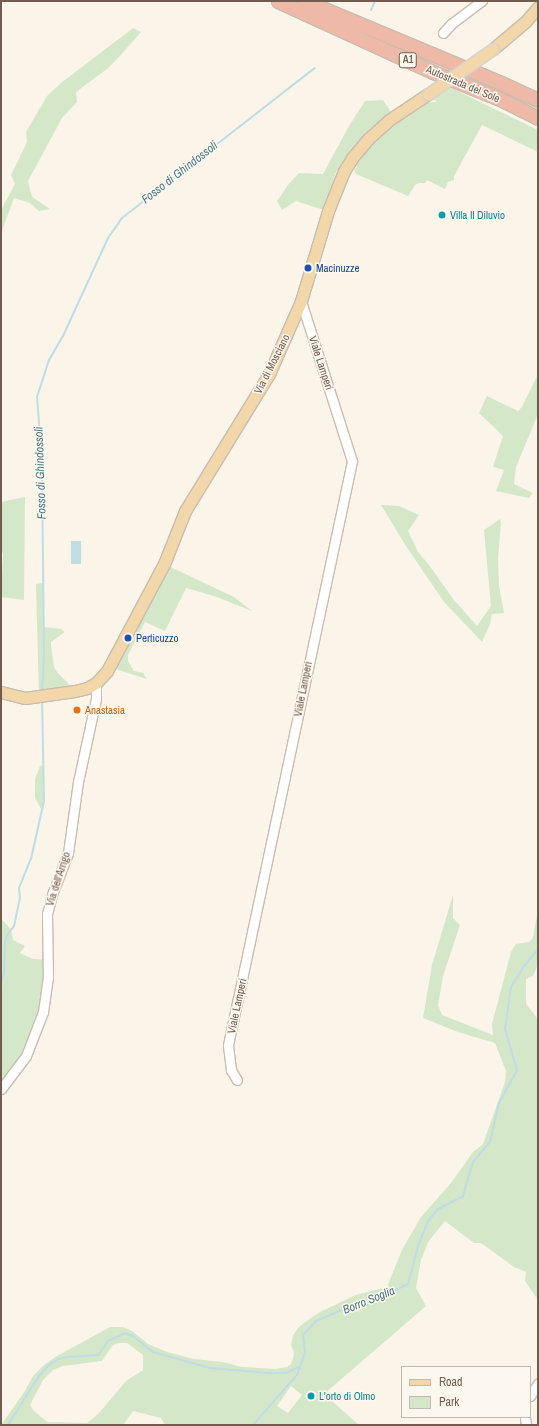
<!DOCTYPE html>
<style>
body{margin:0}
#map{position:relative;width:539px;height:1426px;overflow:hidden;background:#faf4e9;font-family:"Archivo Narrow",sans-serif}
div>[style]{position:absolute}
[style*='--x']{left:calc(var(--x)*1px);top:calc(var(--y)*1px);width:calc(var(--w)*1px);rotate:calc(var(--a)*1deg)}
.green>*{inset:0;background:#d5e7c9}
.water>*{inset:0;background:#bfdde2;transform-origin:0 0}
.stream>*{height:2px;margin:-1px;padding:0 1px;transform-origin:1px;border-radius:1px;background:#bfdde2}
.roads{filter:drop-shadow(1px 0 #cbbcb0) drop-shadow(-1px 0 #cbbcb0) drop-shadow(0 1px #cbbcb0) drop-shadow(0 -1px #cbbcb0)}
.minor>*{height:9px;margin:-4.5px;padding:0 4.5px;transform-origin:4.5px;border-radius:4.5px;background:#fff}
.major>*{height:11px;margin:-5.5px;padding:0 5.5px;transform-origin:5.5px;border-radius:5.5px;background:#f1d7a9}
.highway>*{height:13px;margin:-6.5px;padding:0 6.5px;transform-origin:6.5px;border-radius:6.5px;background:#eebaa7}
.bridges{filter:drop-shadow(1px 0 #d8d1ce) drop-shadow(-1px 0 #d8d1ce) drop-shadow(0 1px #d8d1ce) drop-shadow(0 -1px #d8d1ce)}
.major-bridge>*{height:11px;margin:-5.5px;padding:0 5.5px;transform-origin:5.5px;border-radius:5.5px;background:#f1d7a9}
.dots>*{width:11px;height:11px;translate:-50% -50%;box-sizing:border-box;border:2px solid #fdf8ef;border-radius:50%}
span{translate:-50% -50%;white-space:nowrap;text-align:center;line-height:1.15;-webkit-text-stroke:3px #fdf8ef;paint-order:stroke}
.shield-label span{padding:1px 3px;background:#fdf8ef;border:1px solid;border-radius:3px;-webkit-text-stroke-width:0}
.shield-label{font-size:10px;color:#725c4f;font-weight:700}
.street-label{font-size:11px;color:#725c4f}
.culture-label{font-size:11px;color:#0d838f}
.left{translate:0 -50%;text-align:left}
.transit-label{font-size:11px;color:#164399}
.food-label{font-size:11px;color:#c56008}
.water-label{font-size:12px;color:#4c7983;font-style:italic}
.frame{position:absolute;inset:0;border:2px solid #725c4f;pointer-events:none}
.legend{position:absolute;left:401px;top:1366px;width:130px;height:52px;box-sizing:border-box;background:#fdf8ef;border:1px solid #c5baaf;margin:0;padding:5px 7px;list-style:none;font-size:12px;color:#725c4f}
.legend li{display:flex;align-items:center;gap:8px;height:20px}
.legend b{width:20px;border:1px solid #c5baaf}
</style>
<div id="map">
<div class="green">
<div style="clip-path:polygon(133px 28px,141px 32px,119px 57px,107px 69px,76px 92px,77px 102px,62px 118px,28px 181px,32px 197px,50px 209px,39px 211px,30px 203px,14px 198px,1px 233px,1px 210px,15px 184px,11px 175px,27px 142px,26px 132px,47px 96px,61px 83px)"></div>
<div style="clip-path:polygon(443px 84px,538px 130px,538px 152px,482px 125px,454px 176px,454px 180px,448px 182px,445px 189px,427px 180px,425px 183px,419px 183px,415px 185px,408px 196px,356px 174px,354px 170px,357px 167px,356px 165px,367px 150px,384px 134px,422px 103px,438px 102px,425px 96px)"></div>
<div style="clip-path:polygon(383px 100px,391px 112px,368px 131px,347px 157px,336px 172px,324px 210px,296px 201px,282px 210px,277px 201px,288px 185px,299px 173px,323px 174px,349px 126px,365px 101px)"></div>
<div style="clip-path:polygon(538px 374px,538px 414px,516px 467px,514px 484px,533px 493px,529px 498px,496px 491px,504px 470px,493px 467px,503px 436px,479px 413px,487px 396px,518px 411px,522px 407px)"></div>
<div style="clip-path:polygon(25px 497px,24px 600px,1px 597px,3px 553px,1px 552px,1px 502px)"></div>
<div style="clip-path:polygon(381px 505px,399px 506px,419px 515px,408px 531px,418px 552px,429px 565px,454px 600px,477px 626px,491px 606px,484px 530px,500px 519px,501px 523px,498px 558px,499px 586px,504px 613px,492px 614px,490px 624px,482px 642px,444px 602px,406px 546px)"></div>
<div style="clip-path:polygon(164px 564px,234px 597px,252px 611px,217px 597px,186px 588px,165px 631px,145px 622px,128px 655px,128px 661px,134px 671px,143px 673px,147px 679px,109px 667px)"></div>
<div style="clip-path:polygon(43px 583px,44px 627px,61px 629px,65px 632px,51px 642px,51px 645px,54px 667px,57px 672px,68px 683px,68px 692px,39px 697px,36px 584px)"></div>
<div style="clip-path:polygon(43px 765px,44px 801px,41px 809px,35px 798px,35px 779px,40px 766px)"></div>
<div style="clip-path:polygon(evenodd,453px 895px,453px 918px,460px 925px,443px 976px,438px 1005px,442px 1015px,493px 1035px,492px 1024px,511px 952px,516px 944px,529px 942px,533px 938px,538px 909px,538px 964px,533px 976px,526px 979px,526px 1004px,538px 1019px,538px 1300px,525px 1281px,526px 1272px,514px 1267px,481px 1243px,474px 1243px,445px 1221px,428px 1242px,421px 1260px,416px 1288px,426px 1306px,324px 1394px,359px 1425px,165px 1425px,161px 1418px,133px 1411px,123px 1425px,1px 1425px,25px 1391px,33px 1376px,44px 1365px,57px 1356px,110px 1327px,123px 1327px,132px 1331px,148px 1344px,167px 1352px,194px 1359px,223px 1362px,242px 1367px,275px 1369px,287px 1367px,291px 1364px,293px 1358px,294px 1353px,291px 1345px,293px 1336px,298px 1328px,305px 1322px,320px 1312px,356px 1295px,387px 1287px,402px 1250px,421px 1217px,451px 1183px,473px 1152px,483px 1144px,505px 1082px,506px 1071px,495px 1043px,458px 1032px,423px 1018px,432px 965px,453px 895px,119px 1343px,127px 1343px,143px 1355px,143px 1370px,126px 1381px,99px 1413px,87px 1423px,47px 1422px,33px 1410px,30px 1405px,43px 1380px,53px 1370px,63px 1366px,102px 1361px,113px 1345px,119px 1343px,453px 895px,291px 1386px,302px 1395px,288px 1413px,277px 1406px,291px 1386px)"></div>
<div style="clip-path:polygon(1px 919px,11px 929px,13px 940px,25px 946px,20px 953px,33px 959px,48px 960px,43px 1012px,26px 1056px,1px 1085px)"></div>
</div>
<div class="water">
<div style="left:71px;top:541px;width:10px;height:23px"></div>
</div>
<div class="stream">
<div style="--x:371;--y:10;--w:10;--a:-66"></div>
<div style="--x:42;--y:692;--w:36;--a:-87"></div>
<div style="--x:44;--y:656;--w:193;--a:-90.6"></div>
<div style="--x:42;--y:463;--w:66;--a:-94.3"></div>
<div style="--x:37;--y:397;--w:39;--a:-72"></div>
<div style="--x:49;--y:360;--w:28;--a:-60"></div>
<div style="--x:63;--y:336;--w:108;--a:-65.3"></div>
<div style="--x:108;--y:238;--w:24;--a:-55"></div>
<div style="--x:122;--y:218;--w:244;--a:-37.9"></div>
<div style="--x:1;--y:985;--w:13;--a:-77"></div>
<div style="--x:4;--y:972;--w:30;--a:-88"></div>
<div style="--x:5;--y:942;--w:7;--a:-74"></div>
<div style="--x:7;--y:935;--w:11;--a:-52"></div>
<div style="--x:14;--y:926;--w:29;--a:-78"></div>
<div style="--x:20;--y:898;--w:10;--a:-96"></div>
<div style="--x:19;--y:888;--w:31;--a:-68"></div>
<div style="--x:31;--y:859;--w:59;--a:-77.4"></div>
<div style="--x:44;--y:801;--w:103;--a:-91.1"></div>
<div style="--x:8;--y:1425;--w:58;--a:-57.7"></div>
<div style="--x:39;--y:1376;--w:13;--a:-48"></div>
<div style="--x:48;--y:1366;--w:12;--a:-35"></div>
<div style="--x:58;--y:1359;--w:10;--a:-11"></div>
<div style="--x:68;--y:1357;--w:30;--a:-4"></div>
<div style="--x:98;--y:1355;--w:17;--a:-54"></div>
<div style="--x:108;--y:1341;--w:19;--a:-25"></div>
<div style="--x:125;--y:1333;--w:9;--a:21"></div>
<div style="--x:133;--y:1336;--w:26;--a:39"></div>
<div style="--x:153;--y:1352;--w:59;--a:15.7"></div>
<div style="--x:210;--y:1368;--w:57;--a:5"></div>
<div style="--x:267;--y:1373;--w:19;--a:0"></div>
<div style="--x:286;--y:1373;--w:14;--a:-25"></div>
<div style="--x:253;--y:1425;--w:67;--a:-48.7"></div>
<div style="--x:297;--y:1375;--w:23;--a:-70"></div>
<div style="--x:305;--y:1353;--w:18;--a:-96"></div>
<div style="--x:303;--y:1335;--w:19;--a:-47"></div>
<div style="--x:316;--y:1321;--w:36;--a:-23"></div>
<div style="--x:349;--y:1307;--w:37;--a:-17"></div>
<div style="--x:384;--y:1296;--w:27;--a:-27"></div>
<div style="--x:408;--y:1284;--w:39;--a:-75"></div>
<div style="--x:418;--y:1246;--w:27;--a:-68"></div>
<div style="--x:428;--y:1221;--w:16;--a:-50"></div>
<div style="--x:438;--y:1209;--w:28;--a:-27"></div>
<div style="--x:463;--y:1196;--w:35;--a:-74"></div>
<div style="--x:473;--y:1162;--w:26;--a:-50"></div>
<div style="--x:490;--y:1142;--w:40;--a:-77"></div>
<div style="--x:499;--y:1103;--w:38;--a:-61"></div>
<div style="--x:517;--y:1070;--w:43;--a:-106.3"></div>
<div style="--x:505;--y:1029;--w:42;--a:-81.9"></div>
<div style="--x:511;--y:987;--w:26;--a:-58"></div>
<div style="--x:525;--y:965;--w:21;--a:-51"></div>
</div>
<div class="roads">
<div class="minor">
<div style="--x:443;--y:33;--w:12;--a:-48"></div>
<div style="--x:451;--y:24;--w:39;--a:-37"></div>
<div style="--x:237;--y:1080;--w:12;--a:-121"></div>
<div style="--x:231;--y:1070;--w:25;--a:-97"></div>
<div style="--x:228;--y:1045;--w:597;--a:-78.01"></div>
<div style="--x:352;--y:461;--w:168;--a:-107.7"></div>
<div style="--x:1;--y:1089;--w:41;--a:-52.9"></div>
<div style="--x:26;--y:1056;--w:47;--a:-68.9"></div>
<div style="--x:43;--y:1012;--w:34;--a:-82"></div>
<div style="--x:48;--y:978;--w:64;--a:-90.9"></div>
<div style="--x:47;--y:914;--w:23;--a:-75"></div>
<div style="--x:53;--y:892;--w:42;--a:-69"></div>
<div style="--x:68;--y:853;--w:72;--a:-82"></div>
<div style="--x:78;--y:782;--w:85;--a:-77.8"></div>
<div style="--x:96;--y:699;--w:16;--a:-90"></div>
<div style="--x:530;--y:1396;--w:15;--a:-58"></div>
<div style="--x:525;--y:1417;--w:8;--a:83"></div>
</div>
<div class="major">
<div style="--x:493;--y:49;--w:43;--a:-40.3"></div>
<div style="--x:526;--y:21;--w:18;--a:-49"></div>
<div style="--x:1;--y:692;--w:25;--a:14"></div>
<div style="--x:25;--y:698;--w:50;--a:-8"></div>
<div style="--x:75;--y:691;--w:12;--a:-14"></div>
<div style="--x:87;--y:688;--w:10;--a:-29"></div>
<div style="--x:96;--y:683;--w:16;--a:-47"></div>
<div style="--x:107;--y:671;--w:121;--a:-62"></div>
<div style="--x:164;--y:564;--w:57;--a:-68.4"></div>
<div style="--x:185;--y:511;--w:161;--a:-58.5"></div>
<div style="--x:269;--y:374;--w:80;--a:-66.3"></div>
<div style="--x:301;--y:301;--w:94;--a:-73.3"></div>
<div style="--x:328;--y:211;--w:43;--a:-68.2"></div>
<div style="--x:344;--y:171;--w:15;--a:-58"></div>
<div style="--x:352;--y:158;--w:25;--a:-50"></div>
<div style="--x:368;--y:139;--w:28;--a:-42"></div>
<div style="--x:389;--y:120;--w:47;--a:-33.7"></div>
</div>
<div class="highway">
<div style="--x:278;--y:1;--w:170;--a:24.6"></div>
<div style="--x:433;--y:72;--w:72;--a:21.9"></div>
<div style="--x:500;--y:99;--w:42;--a:26.6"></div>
<div style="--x:305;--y:1;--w:212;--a:22.7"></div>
<div style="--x:501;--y:83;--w:41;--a:24.7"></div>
</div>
</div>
<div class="bridges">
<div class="major-bridge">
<div style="--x:428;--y:94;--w:79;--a:-34.7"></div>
</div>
</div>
<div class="dots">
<div style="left:442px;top:215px;background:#0f9aa8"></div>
<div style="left:308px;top:268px;background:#1a4fb4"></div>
<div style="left:128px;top:638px;background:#1a4fb4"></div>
<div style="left:77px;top:710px;background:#e8710a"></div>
<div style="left:311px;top:1396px;background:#0f9aa8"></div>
</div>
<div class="shield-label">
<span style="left:408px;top:60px">A1</span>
</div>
<div class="street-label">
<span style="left:463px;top:84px;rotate:23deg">Autostrada del Sole</span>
<span style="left:321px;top:363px;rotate:72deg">Viale Lamperi</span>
<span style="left:272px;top:364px;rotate:-63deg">Via di Mosciano</span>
<span style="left:303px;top:689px;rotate:-79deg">Viale Lamperi</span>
<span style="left:58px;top:879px;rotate:-72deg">Via dell'Arrigo</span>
<span style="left:237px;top:1006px;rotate:-78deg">Viale Lamperi</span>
</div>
<div class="culture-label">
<span class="left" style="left:450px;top:215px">Villa Il Diluvio</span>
<span class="left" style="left:319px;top:1396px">L'orto di Olmo</span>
</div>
<div class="transit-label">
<span class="left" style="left:316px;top:268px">Macinuzze</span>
<span class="left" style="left:136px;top:638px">Perticuzzo</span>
</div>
<div class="food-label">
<span class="left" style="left:85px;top:710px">Anastasia</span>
</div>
<div class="water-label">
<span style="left:180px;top:173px;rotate:-38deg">Fosso di Ghindossoli</span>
<span style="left:41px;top:473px;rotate:-92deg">Fosso di Ghindossoli</span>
<span style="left:369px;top:1301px;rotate:-22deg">Borro Soglia</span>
</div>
<div class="frame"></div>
<ul class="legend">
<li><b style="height:5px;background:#f1d7a9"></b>Road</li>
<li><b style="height:11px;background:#d5e7c9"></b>Park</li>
</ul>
</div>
